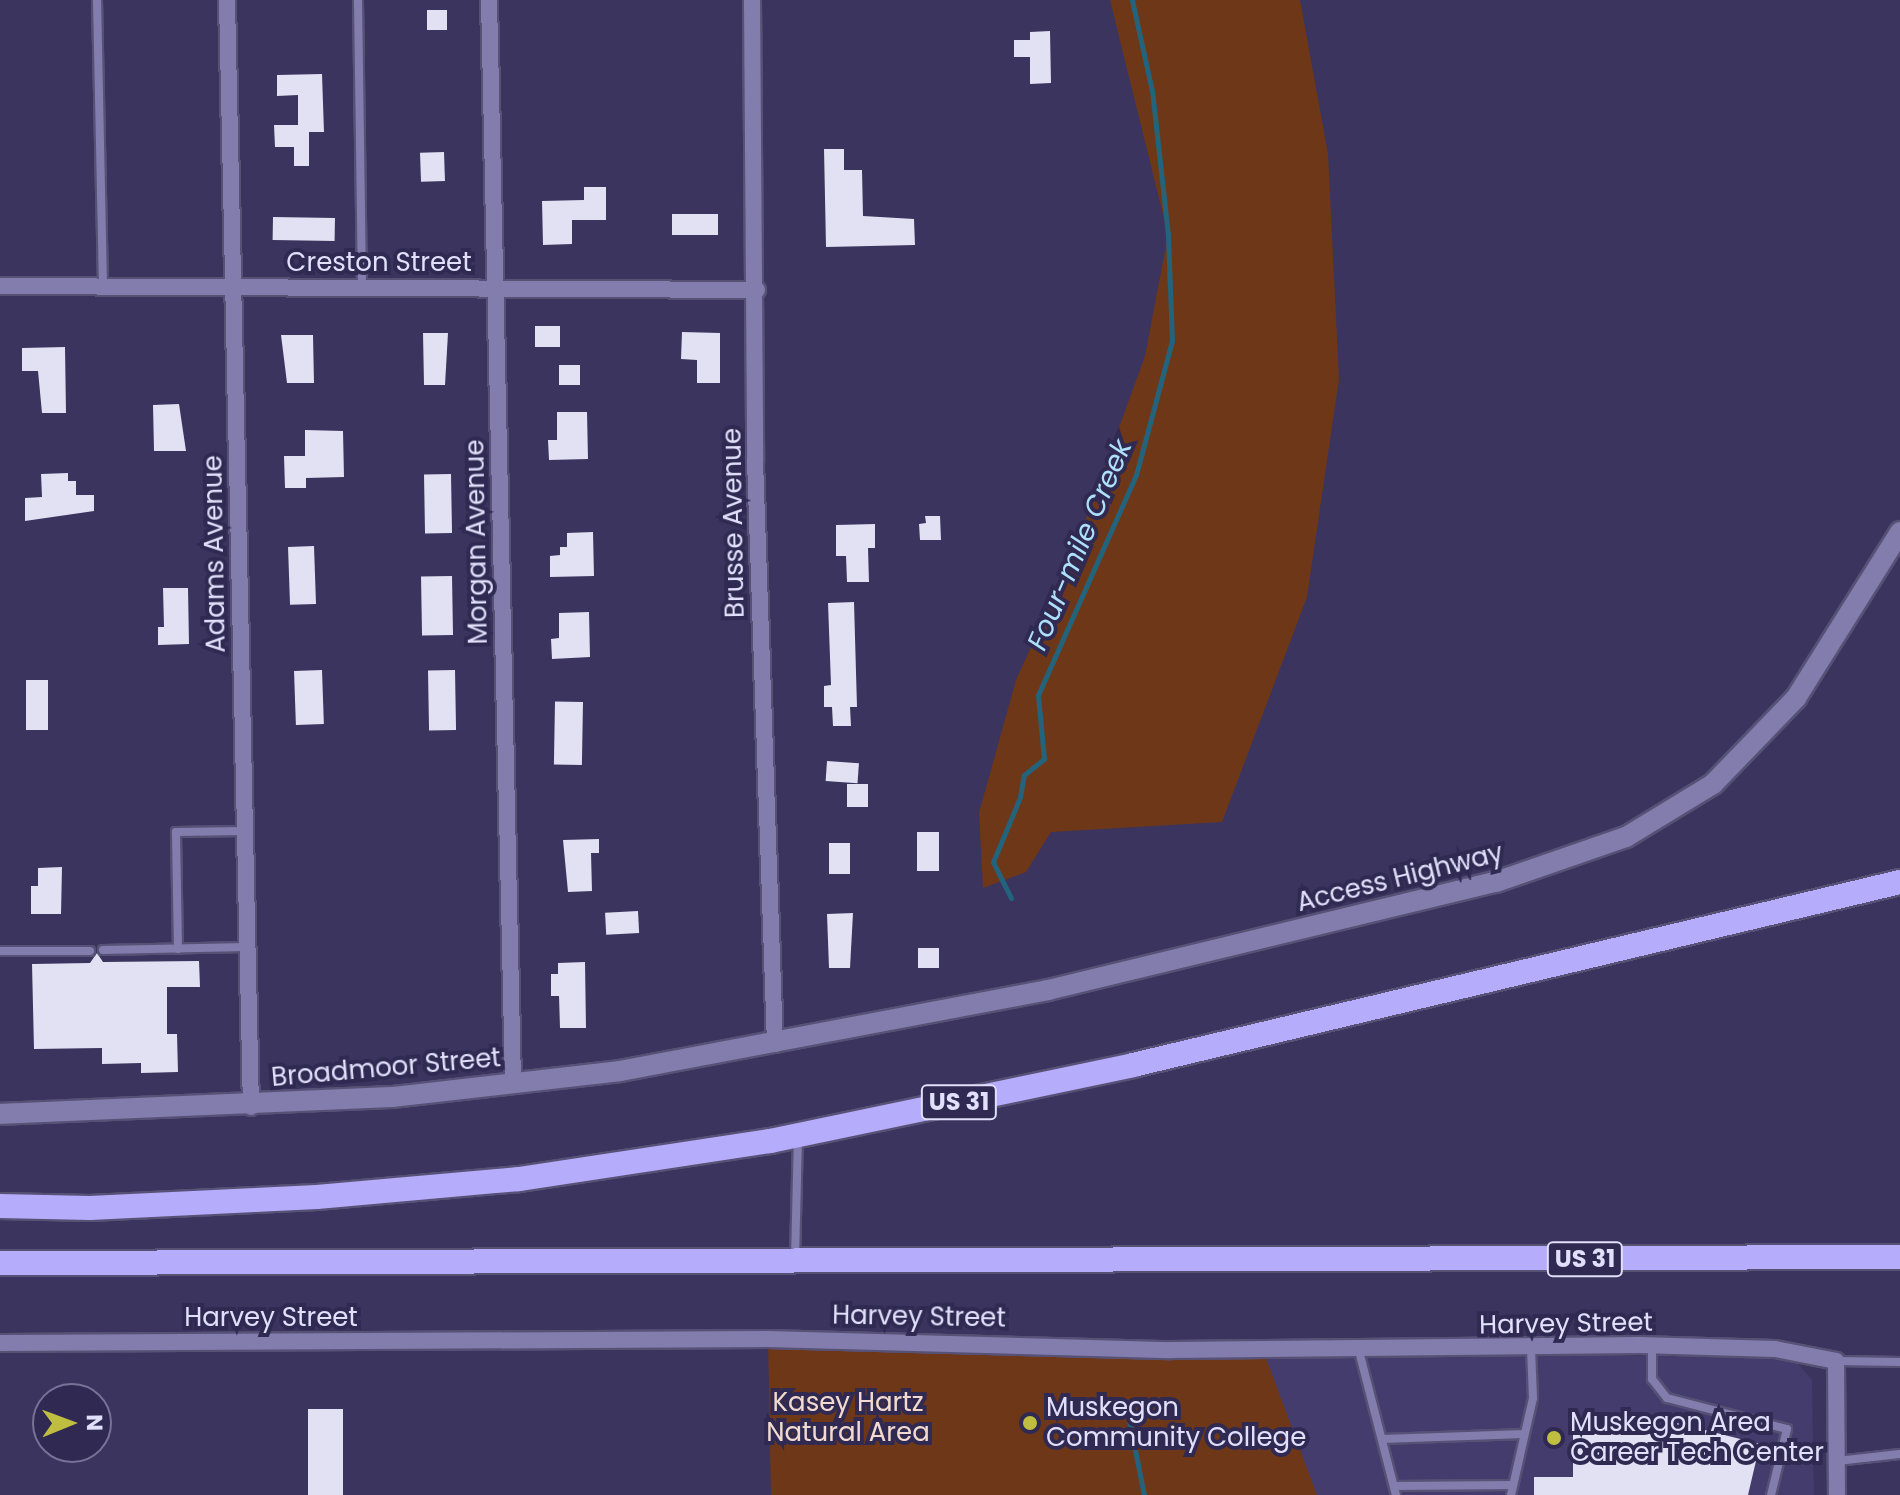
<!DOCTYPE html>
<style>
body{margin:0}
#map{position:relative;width:1900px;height:1495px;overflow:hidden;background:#3a345e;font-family:Poppins,sans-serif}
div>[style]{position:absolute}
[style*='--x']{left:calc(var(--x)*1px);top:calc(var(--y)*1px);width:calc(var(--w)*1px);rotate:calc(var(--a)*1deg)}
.built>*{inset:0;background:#433c6d}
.green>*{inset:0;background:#6e3818}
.stream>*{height:5px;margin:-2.5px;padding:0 2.5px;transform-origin:2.5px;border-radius:2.5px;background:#23637c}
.building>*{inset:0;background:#e2e0f3;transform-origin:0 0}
.roads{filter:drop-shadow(2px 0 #575176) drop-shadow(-2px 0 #575176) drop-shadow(0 2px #575176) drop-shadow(0 -2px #575176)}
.service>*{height:8px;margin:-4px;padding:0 4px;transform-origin:4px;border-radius:4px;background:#827dad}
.minor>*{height:16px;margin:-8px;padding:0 8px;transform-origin:8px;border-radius:8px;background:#827dad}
.tertiary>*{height:20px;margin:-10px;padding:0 10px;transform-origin:10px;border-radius:10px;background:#827dad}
.motorway>*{height:24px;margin:-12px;padding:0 12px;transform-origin:12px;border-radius:12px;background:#b5acfb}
.dots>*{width:22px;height:22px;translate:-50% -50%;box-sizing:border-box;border:4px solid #302a53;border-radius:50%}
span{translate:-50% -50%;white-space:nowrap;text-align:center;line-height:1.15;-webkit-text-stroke:8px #302a53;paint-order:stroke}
.shield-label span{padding:2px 6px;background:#302a53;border:2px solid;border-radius:6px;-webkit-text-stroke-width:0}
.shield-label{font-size:24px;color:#e1dffa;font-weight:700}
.street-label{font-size:26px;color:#e1dffa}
.park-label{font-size:26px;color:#f2dace}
.poi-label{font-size:26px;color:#e1dffa}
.left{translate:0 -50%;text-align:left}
.water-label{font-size:28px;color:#aee1f9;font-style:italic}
.north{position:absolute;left:32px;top:1383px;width:80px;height:80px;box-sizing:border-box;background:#302a53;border:2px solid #777296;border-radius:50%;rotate:89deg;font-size:22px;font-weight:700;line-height:32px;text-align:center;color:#e1dffa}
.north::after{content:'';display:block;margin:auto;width:28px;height:36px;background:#bfbe41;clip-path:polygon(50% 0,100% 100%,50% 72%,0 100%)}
</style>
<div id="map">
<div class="built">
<div style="clip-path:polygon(1263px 1350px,1793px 1358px,1812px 1380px,1814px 1495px,771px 1495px)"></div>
</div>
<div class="green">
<div style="clip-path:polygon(1110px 0,1300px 0,1328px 154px,1339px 379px,1307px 597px,1222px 822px,1051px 832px,1026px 872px,983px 888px,979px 813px,1016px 680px,1072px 557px,1145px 356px,1168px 235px)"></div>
<div style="clip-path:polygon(768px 1339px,1263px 1350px,1317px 1495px,771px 1495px)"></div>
</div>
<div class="stream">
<div style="--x:1011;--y:898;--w:40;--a:-116.6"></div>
<div style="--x:993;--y:862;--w:70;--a:-67.4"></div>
<div style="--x:1020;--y:797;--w:22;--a:-80"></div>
<div style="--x:1024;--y:775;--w:26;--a:-39"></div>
<div style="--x:1044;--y:759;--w:64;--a:-95.4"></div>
<div style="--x:1038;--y:695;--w:241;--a:-66"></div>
<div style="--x:1136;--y:475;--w:139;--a:-75"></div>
<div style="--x:1172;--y:341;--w:106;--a:-92.2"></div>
<div style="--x:1168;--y:235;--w:145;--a:-96.3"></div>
<div style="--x:1152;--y:91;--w:93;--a:-102.4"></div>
<div style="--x:1128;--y:1415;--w:82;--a:78.7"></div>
</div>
<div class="building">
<div style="left:427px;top:10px;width:20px;height:20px"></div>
<div style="clip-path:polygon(1050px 31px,1051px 83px,1030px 84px,1030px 57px,1014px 57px,1014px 40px,1030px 40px,1030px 32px)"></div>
<div style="clip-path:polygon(322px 74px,324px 132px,309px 132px,309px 166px,294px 166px,294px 147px,275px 147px,274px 125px,298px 125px,298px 95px,277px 96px,277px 75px)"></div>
<div style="clip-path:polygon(824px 149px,844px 149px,844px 170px,862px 170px,863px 216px,914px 219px,915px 245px,826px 247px)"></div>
<div style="left:444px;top:152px;width:29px;height:24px;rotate:88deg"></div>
<div style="clip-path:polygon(584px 187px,606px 187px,606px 220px,572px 220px,572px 244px,543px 245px,542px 201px,584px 200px)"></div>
<div style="left:672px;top:214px;width:46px;height:21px"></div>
<div style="left:273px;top:217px;width:62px;height:23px;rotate:1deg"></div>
<div style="left:535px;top:326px;width:25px;height:21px"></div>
<div style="clip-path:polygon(682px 332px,720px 333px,720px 383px,697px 383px,697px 360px,681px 359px)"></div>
<div style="clip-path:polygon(423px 333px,448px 333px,445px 385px,424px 385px)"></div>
<div style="clip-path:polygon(281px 335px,313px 335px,314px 383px,287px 383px)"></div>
<div style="clip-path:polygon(65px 347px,66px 413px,42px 413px,38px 371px,22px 371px,22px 348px)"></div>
<div style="left:559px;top:365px;width:21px;height:20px"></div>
<div style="clip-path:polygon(179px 404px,186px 451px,154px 451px,153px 405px)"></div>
<div style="clip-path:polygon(557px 412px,587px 412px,588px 459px,549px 460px,548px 440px,557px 440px)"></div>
<div style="clip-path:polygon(305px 430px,343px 431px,344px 477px,306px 478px,306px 488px,285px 488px,284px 456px,305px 456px)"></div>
<div style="clip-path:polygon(68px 473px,68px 481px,76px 481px,76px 495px,94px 495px,94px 511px,25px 521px,25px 498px,42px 497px,41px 474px)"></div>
<div style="left:451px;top:474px;width:59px;height:27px;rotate:89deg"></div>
<div style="clip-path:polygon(925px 516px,940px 516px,941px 540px,920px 540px,919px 524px,926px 523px)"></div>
<div style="clip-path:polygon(875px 524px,875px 548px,868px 548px,869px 582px,847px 582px,846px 556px,836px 556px,836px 525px)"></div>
<div style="clip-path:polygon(593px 532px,594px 576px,550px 577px,550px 556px,560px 555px,560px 547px,567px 547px,567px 533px)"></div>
<div style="left:314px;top:546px;width:58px;height:26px;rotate:88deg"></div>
<div style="left:452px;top:576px;width:59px;height:31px;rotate:89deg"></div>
<div style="clip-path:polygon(163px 588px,188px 588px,189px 644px,158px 645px,158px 627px,164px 627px)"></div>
<div style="clip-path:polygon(854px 602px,857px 707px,850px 707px,851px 726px,833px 726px,832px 707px,824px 707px,824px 686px,831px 685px,828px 603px)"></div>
<div style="clip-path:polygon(589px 612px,590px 657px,552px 659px,551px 639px,559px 638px,559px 613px)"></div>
<div style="left:322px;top:670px;width:54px;height:28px;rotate:88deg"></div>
<div style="left:455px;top:670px;width:60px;height:27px;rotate:89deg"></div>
<div style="left:26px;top:680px;width:22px;height:50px"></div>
<div style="left:583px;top:702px;width:63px;height:28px;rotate:91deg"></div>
<div style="left:827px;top:761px;width:32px;height:20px;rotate:4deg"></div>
<div style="left:868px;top:784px;width:23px;height:21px;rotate:90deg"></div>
<div style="left:917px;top:832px;width:22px;height:39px"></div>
<div style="clip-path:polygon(599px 839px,599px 853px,591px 853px,592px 891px,568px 892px,563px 840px)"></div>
<div style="left:850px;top:843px;width:31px;height:21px;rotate:90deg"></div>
<div style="clip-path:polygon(62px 867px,61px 914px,31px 914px,31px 886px,38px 886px,38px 868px)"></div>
<div style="left:638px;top:911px;width:22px;height:33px;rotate:87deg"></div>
<div style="clip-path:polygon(853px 913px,850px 968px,829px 968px,827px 914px)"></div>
<div style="left:918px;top:948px;width:21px;height:20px"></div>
<div style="clip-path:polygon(97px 953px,103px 962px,199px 961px,200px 987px,167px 987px,167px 1034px,177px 1034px,178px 1072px,141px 1073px,141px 1063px,102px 1064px,102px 1048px,34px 1049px,32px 964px,90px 963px)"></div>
<div style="clip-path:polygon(585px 962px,586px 1028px,560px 1028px,559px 996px,551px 996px,551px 974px,558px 974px,558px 963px)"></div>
<div style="left:308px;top:1409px;width:35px;height:86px"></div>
<div style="clip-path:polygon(1677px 1423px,1760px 1444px,1748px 1495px,1534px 1495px,1534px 1477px,1573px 1477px,1573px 1434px,1676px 1434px)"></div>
</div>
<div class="roads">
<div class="service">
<div style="--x:97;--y:0;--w:287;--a:88.8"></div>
<div style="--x:358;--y:0;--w:287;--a:89.2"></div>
<div style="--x:178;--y:949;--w:117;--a:-91"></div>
<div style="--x:176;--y:832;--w:70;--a:-0.8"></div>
<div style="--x:103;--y:950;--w:144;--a:-1.2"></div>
<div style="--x:0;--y:951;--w:90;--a:0"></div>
<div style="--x:795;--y:1259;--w:119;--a:-88.6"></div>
<div style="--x:1652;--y:1345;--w:34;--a:90"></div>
<div style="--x:1652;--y:1379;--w:24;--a:52"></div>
<div style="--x:1667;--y:1398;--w:124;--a:14.5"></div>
<div style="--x:1787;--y:1429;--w:68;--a:103.6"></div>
<div style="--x:1359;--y:1351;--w:149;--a:75.6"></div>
<div style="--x:1836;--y:1361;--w:64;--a:0.9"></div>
<div style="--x:1382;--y:1439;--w:142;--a:-2"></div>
<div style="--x:1837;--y:1461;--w:63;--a:-6.3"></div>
<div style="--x:1394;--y:1486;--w:119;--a:-0.5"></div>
<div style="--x:1511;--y:1495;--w:99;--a:-77.2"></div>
<div style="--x:1533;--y:1398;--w:50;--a:-92.3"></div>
</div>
<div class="minor">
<div style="--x:227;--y:0;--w:1107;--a:88.76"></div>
<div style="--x:489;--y:0;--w:1082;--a:88.73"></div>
<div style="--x:752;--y:0;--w:460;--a:89.6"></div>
<div style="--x:755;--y:460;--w:584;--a:88.04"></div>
<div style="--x:0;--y:286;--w:757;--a:0.3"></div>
<div style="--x:0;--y:1343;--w:768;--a:-0.3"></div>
<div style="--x:768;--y:1339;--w:403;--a:1.6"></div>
<div style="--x:1171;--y:1350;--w:469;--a:-0.6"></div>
<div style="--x:1640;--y:1345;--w:135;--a:1.7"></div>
<div style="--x:1775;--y:1349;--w:62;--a:11.1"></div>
<div style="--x:1836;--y:1361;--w:134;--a:89.6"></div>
</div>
<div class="tertiary">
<div style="--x:0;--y:1114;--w:393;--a:-2.5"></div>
<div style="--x:393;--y:1097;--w:228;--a:-6.5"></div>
<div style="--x:620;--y:1071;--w:436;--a:-10.7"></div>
<div style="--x:1048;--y:990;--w:461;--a:-13.6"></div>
<div style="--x:1496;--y:882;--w:138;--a:-19.1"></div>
<div style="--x:1626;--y:837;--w:102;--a:-31.3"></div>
<div style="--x:1713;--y:784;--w:120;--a:-46"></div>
<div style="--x:1796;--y:698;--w:196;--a:-57.9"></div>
</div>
<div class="motorway">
<div style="--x:0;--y:1206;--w:90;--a:1.3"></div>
<div style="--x:90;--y:1208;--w:227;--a:-2.8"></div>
<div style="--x:317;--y:1197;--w:203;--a:-5.1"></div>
<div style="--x:519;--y:1179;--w:254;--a:-8.6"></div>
<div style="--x:770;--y:1141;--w:371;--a:-11.8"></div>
<div style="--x:1133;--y:1065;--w:789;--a:-13.42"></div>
<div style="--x:0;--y:1263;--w:1900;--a:-0.18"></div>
</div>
</div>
<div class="dots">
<div style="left:1030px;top:1423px;background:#bfbe41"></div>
<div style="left:1554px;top:1438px;background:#bfbe41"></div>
</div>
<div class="shield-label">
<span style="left:959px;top:1102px">US 31</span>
<span style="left:1585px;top:1259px">US 31</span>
</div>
<div class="street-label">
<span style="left:379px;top:263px">Creston Street</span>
<span style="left:734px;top:523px;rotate:-91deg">Brusse Avenue</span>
<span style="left:477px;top:542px;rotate:-91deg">Morgan Avenue</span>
<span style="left:215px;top:554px;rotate:-91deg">Adams Avenue</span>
<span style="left:1400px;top:878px;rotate:-14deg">Access Highway</span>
<span style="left:386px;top:1068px;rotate:-5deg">Broadmoor Street</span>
<span style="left:919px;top:1317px;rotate:1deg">Harvey Street</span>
<span style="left:271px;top:1318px">Harvey Street</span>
<span style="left:1566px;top:1324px;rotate:-1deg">Harvey Street</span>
</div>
<div class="park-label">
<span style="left:848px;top:1418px">Kasey Hartz<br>Natural Area</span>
</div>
<div class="poi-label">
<span class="left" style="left:1046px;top:1423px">Muskegon<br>Community College</span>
<span class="left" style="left:1570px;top:1438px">Muskegon Area<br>Career Tech Center</span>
</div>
<div class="water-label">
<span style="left:1080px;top:545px;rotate:-67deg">Four-mile Creek</span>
</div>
<div class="north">N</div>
</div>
